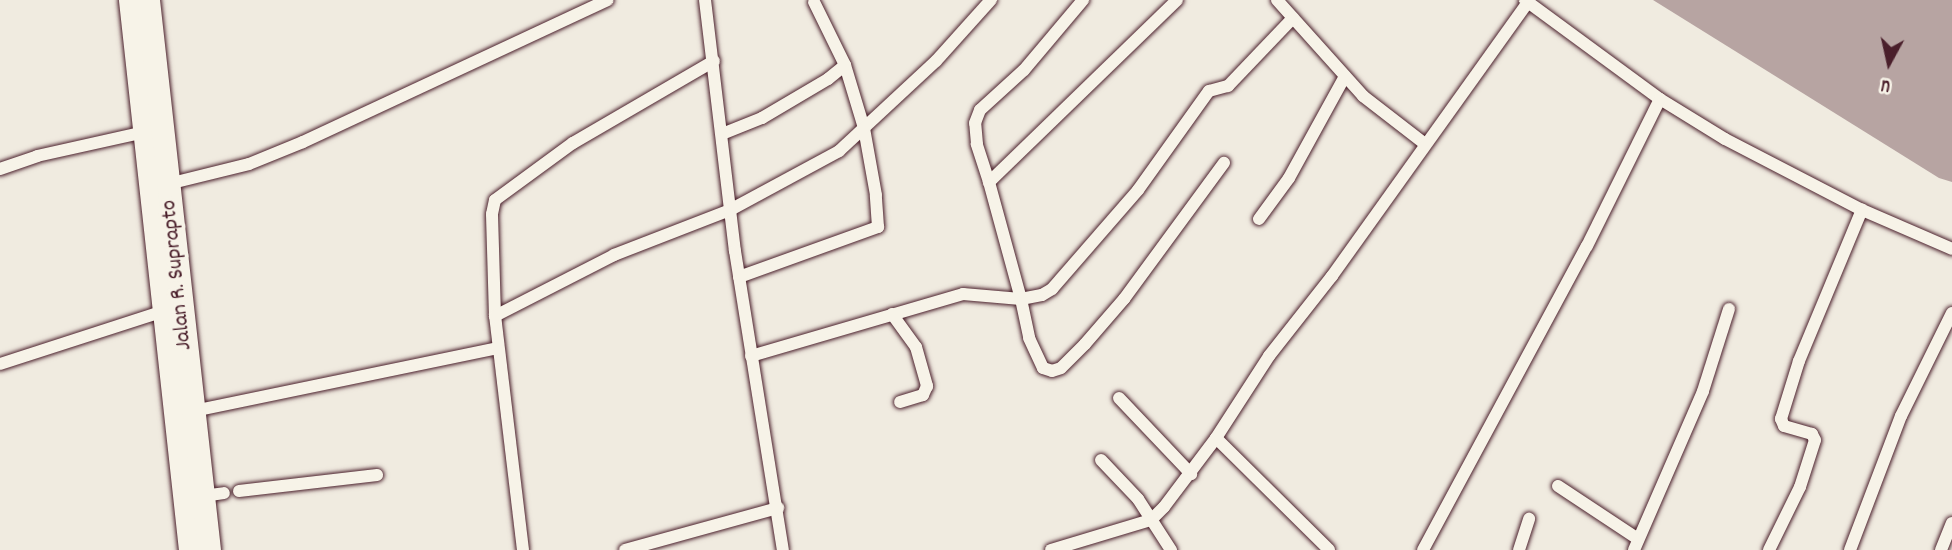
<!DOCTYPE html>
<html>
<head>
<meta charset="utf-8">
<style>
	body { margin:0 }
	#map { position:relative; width:1952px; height:550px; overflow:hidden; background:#f0ebe0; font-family:Dekko,sans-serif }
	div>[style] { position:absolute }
	.water>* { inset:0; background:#b7a4a2 }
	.roads { filter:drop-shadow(0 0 2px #4a1f2b) drop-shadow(0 0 2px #4a1f2b) }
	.street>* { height:12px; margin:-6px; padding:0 6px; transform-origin:6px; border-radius:6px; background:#f7f3e8 }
	.highway>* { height:23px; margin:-11.5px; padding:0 11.5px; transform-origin:11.5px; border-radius:11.5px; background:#f7f3e8 }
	span { translate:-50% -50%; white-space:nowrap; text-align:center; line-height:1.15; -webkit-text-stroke:7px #f7f3e8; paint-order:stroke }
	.street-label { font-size:23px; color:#4a1f2b }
	.north { position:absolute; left:1854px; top:28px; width:70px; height:70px; -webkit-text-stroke:5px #f7f3e8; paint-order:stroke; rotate:188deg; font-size:19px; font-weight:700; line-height:28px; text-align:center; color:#4a1f2b }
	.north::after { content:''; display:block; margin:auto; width:24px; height:32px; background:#4a1f2b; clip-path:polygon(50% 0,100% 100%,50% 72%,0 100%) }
</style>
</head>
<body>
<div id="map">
	<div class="water">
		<i style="clip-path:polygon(1653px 0,1952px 0,1952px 182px,1939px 178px)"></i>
	</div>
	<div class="roads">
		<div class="street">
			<i style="left:705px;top:0;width:253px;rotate:83.2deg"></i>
			<i style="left:735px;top:251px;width:303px;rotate:80.9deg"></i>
			<i style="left:1177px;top:0;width:262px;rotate:135.9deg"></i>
			<i style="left:989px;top:182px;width:121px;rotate:74.7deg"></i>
			<i style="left:1021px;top:299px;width:40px;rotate:78deg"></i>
			<i style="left:1029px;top:338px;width:33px;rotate:65deg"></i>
			<i style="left:1043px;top:368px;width:9px;rotate:18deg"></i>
			<i style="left:1052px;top:371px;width:9px;rotate:-18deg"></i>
			<i style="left:1061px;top:368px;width:34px;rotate:-45deg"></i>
			<i style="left:1085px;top:344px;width:60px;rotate:-49.1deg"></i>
			<i style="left:1124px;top:299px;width:169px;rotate:-53.7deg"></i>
			<i style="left:1277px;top:0;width:129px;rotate:48.1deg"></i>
			<i style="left:1363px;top:96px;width:78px;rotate:37.7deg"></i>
			<i style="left:1525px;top:0;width:167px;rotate:36.3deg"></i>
			<i style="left:1660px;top:99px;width:76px;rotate:31.6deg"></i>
			<i style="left:1725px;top:139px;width:154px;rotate:27.4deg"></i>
			<i style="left:1862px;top:210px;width:98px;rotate:23.4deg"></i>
			<i style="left:722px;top:134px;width:43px;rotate:-21.8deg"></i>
			<i style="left:762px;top:118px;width:77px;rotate:-30.6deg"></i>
			<i style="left:828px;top:79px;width:22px;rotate:-39deg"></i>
			<i style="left:0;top:169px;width:39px;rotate:-19deg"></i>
			<i style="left:37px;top:156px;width:111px;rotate:-12.5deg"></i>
			<i style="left:989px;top:182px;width:40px;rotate:-108deg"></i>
			<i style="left:977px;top:144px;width:21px;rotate:-95deg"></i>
			<i style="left:975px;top:123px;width:14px;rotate:-69deg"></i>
			<i style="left:980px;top:110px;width:59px;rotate:-42.3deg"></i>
			<i style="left:1024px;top:70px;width:92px;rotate:-49.9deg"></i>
			<i style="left:168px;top:184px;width:83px;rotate:-13.9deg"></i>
			<i style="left:249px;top:164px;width:58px;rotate:-22.2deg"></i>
			<i style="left:303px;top:142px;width:336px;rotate:-25deg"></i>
			<i style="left:1259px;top:219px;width:51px;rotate:-53.8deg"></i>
			<i style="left:1289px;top:178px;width:116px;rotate:-61.2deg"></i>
			<i style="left:739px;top:277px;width:148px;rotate:-19.8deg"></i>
			<i style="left:878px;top:227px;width:32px;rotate:-94deg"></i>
			<i style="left:876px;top:195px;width:68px;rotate:-100.2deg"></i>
			<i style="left:864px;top:128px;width:66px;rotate:-106.8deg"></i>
			<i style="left:845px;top:65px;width:70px;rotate:-116.2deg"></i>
			<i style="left:892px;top:314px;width:41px;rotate:54deg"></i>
			<i style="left:916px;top:347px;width:41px;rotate:74.2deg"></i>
			<i style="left:927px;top:386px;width:10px;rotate:114deg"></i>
			<i style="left:923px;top:395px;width:24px;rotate:163deg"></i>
			<i style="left:495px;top:316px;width:102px;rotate:-91.7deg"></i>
			<i style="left:492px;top:214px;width:14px;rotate:-78deg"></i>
			<i style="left:495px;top:200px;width:97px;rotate:-36.2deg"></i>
			<i style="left:573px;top:143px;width:163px;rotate:-30.2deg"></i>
			<i style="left:751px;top:356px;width:221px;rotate:-16.3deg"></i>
			<i style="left:963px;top:294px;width:58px;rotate:4.9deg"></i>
			<i style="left:1021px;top:299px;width:21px;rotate:-11deg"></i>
			<i style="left:1042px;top:295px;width:12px;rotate:-31deg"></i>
			<i style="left:1052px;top:289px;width:131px;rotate:-49deg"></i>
			<i style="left:1138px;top:190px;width:122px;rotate:-54.4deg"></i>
			<i style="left:1209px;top:91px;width:20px;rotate:-15deg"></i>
			<i style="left:1228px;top:86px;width:94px;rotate:-46.3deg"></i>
			<i style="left:0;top:364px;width:172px;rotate:-17.9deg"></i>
			<i style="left:1119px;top:398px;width:105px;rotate:46.5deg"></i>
			<i style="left:194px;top:411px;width:310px;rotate:-11.7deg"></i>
			<i style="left:1216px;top:438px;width:159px;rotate:44.7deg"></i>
			<i style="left:1101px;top:460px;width:54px;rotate:46.5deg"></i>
			<i style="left:1138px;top:499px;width:61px;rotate:57.1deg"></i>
			<i style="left:1558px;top:486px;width:96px;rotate:33.5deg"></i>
			<i style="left:239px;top:491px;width:139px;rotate:-6.6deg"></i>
			<i style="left:203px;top:496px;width:21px;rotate:-8deg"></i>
			<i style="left:523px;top:550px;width:236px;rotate:-96.8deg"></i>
			<i style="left:495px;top:316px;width:134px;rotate:-27.1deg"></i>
			<i style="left:614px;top:255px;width:124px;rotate:-21.2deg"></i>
			<i style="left:730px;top:210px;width:124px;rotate:-28.4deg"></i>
			<i style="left:839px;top:151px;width:132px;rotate:-42.9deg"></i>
			<i style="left:936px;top:61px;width:82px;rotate:-48deg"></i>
			<i style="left:625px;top:550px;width:159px;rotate:-15.4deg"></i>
			<i style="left:1051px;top:550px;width:104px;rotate:-16.7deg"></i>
			<i style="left:1151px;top:520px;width:18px;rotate:-45deg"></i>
			<i style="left:1164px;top:507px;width:86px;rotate:-53deg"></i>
			<i style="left:1216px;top:438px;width:98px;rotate:-57.1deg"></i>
			<i style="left:1269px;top:356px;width:102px;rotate:-51.8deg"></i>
			<i style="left:1332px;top:276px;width:337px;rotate:-54.4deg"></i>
			<i style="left:1423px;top:550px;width:345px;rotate:-61.7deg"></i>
			<i style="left:1587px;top:246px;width:164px;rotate:-63.6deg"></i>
			<i style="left:1519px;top:550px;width:33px;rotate:-72deg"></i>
			<i style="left:1634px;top:550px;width:173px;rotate:-66.5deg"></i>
			<i style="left:1703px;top:391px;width:86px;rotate:-72.4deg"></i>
			<i style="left:1769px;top:550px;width:70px;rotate:-63.8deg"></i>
			<i style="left:1800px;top:487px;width:49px;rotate:-72.3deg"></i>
			<i style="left:1815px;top:440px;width:7px;rotate:-117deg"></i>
			<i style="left:1812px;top:434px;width:29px;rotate:-164deg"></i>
			<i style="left:1784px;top:426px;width:8px;rotate:-113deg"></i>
			<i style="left:1781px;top:419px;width:61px;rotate:-72.8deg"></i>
			<i style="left:1799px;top:361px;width:164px;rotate:-67.4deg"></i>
			<i style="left:1850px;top:550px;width:143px;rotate:-69.2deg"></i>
			<i style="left:1901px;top:416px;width:115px;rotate:-63.7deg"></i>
			<i style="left:1941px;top:550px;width:29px;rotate:-68deg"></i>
		</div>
		<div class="highway">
			<i style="left:130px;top:0;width:553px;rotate:83.77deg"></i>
			<i style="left:148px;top:0;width:553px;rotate:83.67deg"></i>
		</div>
	</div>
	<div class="street-label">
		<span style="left:178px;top:275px;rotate:-96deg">Jalan R. Suprapto</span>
	</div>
	<div class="north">U</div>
</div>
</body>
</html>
